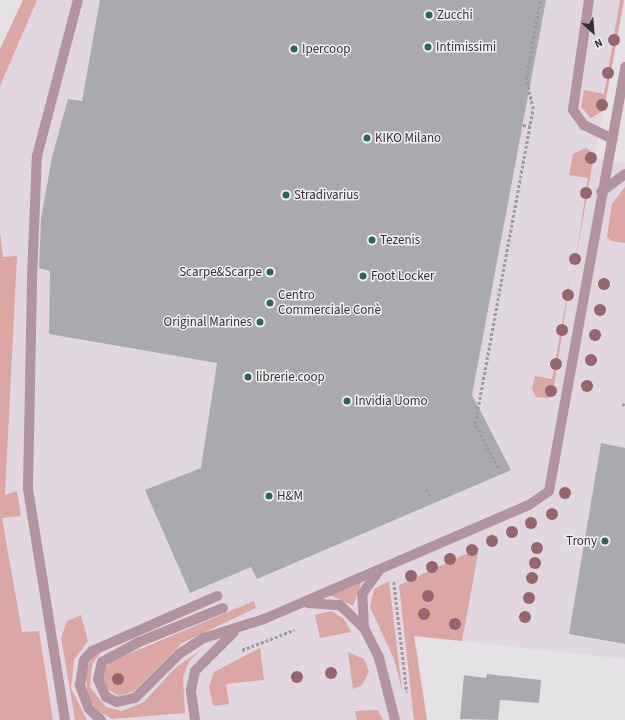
<!DOCTYPE html>
<html>
<head>
<meta charset="utf-8">
<style>
	body { margin:0 }
	#map { position:relative; width:625px; height:720px; overflow:hidden; background:#e5e2e6; font-family:"Source Sans 3",sans-serif }
	div>[style] { position:absolute }
	.built>* { inset:0; background:#e0d7e1 }
	.green>* { inset:0; background:#dca6a2 }
	.building>* { inset:0; background:#aaaaae }
	.path>* { height:2.5px; margin-top:-1.25px; transform-origin:0; background:repeating-linear-gradient(90deg,#9e9b9e 0 3px,transparent 0 5px) }
	.service>* { height:10px; margin:-5px; padding:0 5px; transform-origin:5px; border-radius:5px; background:#b1949f }
	.trees>* { width:12px; height:12px; margin:-6px; border-radius:50%; background:#96666e }
	.dots>* { width:11px; height:11px; translate:-50% -50%; box-sizing:border-box; border:2px solid #f2eff3; border-radius:50% }
	span { translate:-50% -50%; white-space:nowrap; text-align:center; line-height:1.15; -webkit-text-stroke:3px #f2eff3; paint-order:stroke }
	.poi-label { font-size:13px; color:#343234 }
	.left { translate:0 -50%; text-align:left }
	.right { translate:-100% -50%; text-align:right }
	.north { position:absolute; left:573px; top:12px; width:40px; height:40px; -webkit-text-stroke:3px #f2eff3; paint-order:stroke; rotate:154deg; font-size:11px; font-weight:700; line-height:16px; text-align:center; color:#343234 }
	.north::after { content:''; display:block; margin:auto; width:14px; height:18px; background:#343234; clip-path:polygon(50% 0,100% 100%,50% 72%,0 100%) }
</style>
</head>
<body>
<div id="map">
	<div class="built">
		<i style="clip-path:polygon(23px 0,624px 0,594px 158px,625px 163px,625px 659px,415px 636px,427px 720px,0 720px,0 49px)"></i>
	</div>
	<div class="green">
		<i style="clip-path:polygon(23px 0,37px 0,0 86px,0 49px)"></i>
		<i style="clip-path:polygon(620px 0,624px 0,604px 110px,591px 118px,581px 107px,584px 90px,604px 94px)"></i>
		<i style="clip-path:polygon(586px 148px,591px 151px,593px 161px,575px 264px,588px 178px,569px 175px,573px 154px)"></i>
		<i style="clip-path:polygon(625px 187px,625px 243px,611px 241px,607px 237px,612px 204px)"></i>
		<i style="clip-path:polygon(0 232px,3px 257px,17px 256px,5px 495px,17px 491px,21px 516px,2px 518px,22px 632px,39px 631px,53px 720px,0 720px)"></i>
		<i style="clip-path:polygon(571px 274px,553px 394px,548px 398px,536px 397px,532px 389px,535px 376px,552px 379px)"></i>
		<i style="clip-path:polygon(479px 548px,462px 641px,414px 636px,427px 720px,414px 720px,399px 585px)"></i>
		<i style="clip-path:polygon(363px 578px,353px 606px,328px 594px)"></i>
		<i style="clip-path:polygon(389px 581px,402px 689px,394px 659px,370px 607px,374px 589px)"></i>
		<i style="clip-path:polygon(254px 601px,256px 608px,182px 643px,133px 692px,119px 696px,106px 688px,102px 682px,104px 669px,112px 661px)"></i>
		<i style="clip-path:polygon(331px 611px,344px 619px,351px 632px,320px 638px,315px 615px)"></i>
		<i style="clip-path:polygon(81px 615px,88px 641px,74px 660px,71px 688px,87px 720px,75px 720px,61px 638px,67px 621px)"></i>
		<i style="clip-path:polygon(260px 648px,264px 680px,226px 684px,229px 704px,213px 706px,209px 687px,214px 672px)"></i>
		<i style="clip-path:polygon(202px 649px,189px 661px,183px 678px,185px 713px,112px 719px,97px 710px,88px 697px,85px 671px,94px 655px,102px 651px,92px 664px,90px 687px,106px 707px,122px 711px,144px 702px,174px 669px)"></i>
		<i style="clip-path:polygon(348px 652px,364px 659px,369px 672px,362px 685px,353px 689px)"></i>
		<i style="clip-path:polygon(378px 710px,383px 720px,357px 720px,355px 711px)"></i>
	</div>
	<div class="building">
		<i style="clip-path:polygon(100px 0,546px 0,472px 395px,511px 470px,257px 579px,251px 567px,190px 593px,145px 490px,201px 468px,217px 363px,49px 334px,50px 271px,39px 268px,41px 219px,52px 157px,68px 99px,82px 101px)"></i>
		<i style="clip-path:polygon(601px 443px,625px 448px,625px 644px,569px 634px)"></i>
		<i style="clip-path:polygon(487px 674px,541px 680px,539px 703px,500px 700px,498px 720px,460px 719px,464px 675px,486px 678px)"></i>
	</div>
	<div class="path">
		<i style="left:523px;top:125px;width:7px;rotate:8deg"></i>
		<i style="left:622px;top:404px;width:3px;rotate:18deg"></i>
		<i style="left:498px;top:468px;width:50px;rotate:-117.6deg"></i>
		<i style="left:475px;top:424px;width:320px;rotate:-79.6deg"></i>
		<i style="left:533px;top:109px;width:32px;rotate:-103deg"></i>
		<i style="left:526px;top:78px;width:79px;rotate:-79.8deg"></i>
		<i style="left:426px;top:489px;width:9px;rotate:63deg"></i>
		<i style="left:394px;top:582px;width:111px;rotate:83.3deg"></i>
		<i style="left:242px;top:650px;width:56px;rotate:-21deg"></i>
	</div>
	<div class="service">
		<i style="left:589px;top:0;width:111px;rotate:98.3deg"></i>
		<i style="left:573px;top:110px;width:19px;rotate:54deg"></i>
		<i style="left:584px;top:125px;width:32px;rotate:26deg"></i>
		<i style="left:601px;top:192px;width:30px;rotate:-37deg"></i>
		<i style="left:308px;top:603px;width:32px;rotate:4deg"></i>
		<i style="left:340px;top:605px;width:33px;rotate:44deg"></i>
		<i style="left:364px;top:628px;width:34px;rotate:63deg"></i>
		<i style="left:379px;top:658px;width:64px;rotate:75.5deg"></i>
		<i style="left:223px;top:608px;width:91px;rotate:158deg"></i>
		<i style="left:139px;top:642px;width:42px;rotate:151.6deg"></i>
		<i style="left:102px;top:662px;width:17px;rotate:103deg"></i>
		<i style="left:98px;top:679px;width:20px;rotate:66deg"></i>
		<i style="left:106px;top:697px;width:12px;rotate:24deg"></i>
		<i style="left:117px;top:702px;width:18px;rotate:-13deg"></i>
		<i style="left:135px;top:698px;width:62px;rotate:-45deg"></i>
		<i style="left:179px;top:654px;width:30px;rotate:-33deg"></i>
		<i style="left:204px;top:638px;width:63px;rotate:-17.6deg"></i>
		<i style="left:264px;top:619px;width:288px;rotate:-23.3deg"></i>
		<i style="left:529px;top:505px;width:24px;rotate:-35deg"></i>
		<i style="left:549px;top:491px;width:431px;rotate:-79.8deg"></i>
		<i style="left:364px;top:627px;width:33px;rotate:-93deg"></i>
		<i style="left:362px;top:594px;width:29px;rotate:-54deg"></i>
		<i style="left:65px;top:720px;width:234px;rotate:-99.1deg"></i>
		<i style="left:28px;top:489px;width:211px;rotate:-88.9deg"></i>
		<i style="left:32px;top:278px;width:122px;rotate:-87.7deg"></i>
		<i style="left:37px;top:156px;width:161px;rotate:-75.3deg"></i>
		<i style="left:101px;top:720px;width:16px;rotate:-137deg"></i>
		<i style="left:89px;top:709px;width:26px;rotate:-111deg"></i>
		<i style="left:80px;top:685px;width:25px;rotate:-81deg"></i>
		<i style="left:84px;top:660px;width:12px;rotate:-48deg"></i>
		<i style="left:92px;top:651px;width:137px;rotate:-23.7deg"></i>
		<i style="left:195px;top:720px;width:30px;rotate:-98deg"></i>
		<i style="left:191px;top:690px;width:19px;rotate:-78deg"></i>
		<i style="left:195px;top:671px;width:55px;rotate:-45deg"></i>
	</div>
	<div class="trees">
		<i style="left:614px;top:40px"></i>
		<i style="left:608px;top:73px"></i>
		<i style="left:602px;top:105px"></i>
		<i style="left:591px;top:158px"></i>
		<i style="left:586px;top:193px"></i>
		<i style="left:575px;top:259px"></i>
		<i style="left:604px;top:284px"></i>
		<i style="left:568px;top:295px"></i>
		<i style="left:600px;top:310px"></i>
		<i style="left:562px;top:330px"></i>
		<i style="left:595px;top:335px"></i>
		<i style="left:591px;top:360px"></i>
		<i style="left:556px;top:364px"></i>
		<i style="left:587px;top:386px"></i>
		<i style="left:551px;top:391px"></i>
		<i style="left:565px;top:493px"></i>
		<i style="left:552px;top:514px"></i>
		<i style="left:531px;top:523px"></i>
		<i style="left:512px;top:532px"></i>
		<i style="left:492px;top:541px"></i>
		<i style="left:537px;top:548px"></i>
		<i style="left:472px;top:550px"></i>
		<i style="left:450px;top:559px"></i>
		<i style="left:535px;top:563px"></i>
		<i style="left:432px;top:567px"></i>
		<i style="left:411px;top:576px"></i>
		<i style="left:532px;top:578px"></i>
		<i style="left:428px;top:596px"></i>
		<i style="left:529px;top:598px"></i>
		<i style="left:424px;top:614px"></i>
		<i style="left:525px;top:617px"></i>
		<i style="left:455px;top:624px"></i>
		<i style="left:331px;top:673px"></i>
		<i style="left:297px;top:677px"></i>
		<i style="left:118px;top:679px"></i>
	</div>
	<div class="dots">
		<i style="left:429px;top:15px;background:#2b6853"></i>
		<i style="left:428px;top:47px;background:#2b6853"></i>
		<i style="left:294px;top:49px;background:#2b6853"></i>
		<i style="left:367px;top:138px;background:#2b6853"></i>
		<i style="left:286px;top:195px;background:#2b6853"></i>
		<i style="left:372px;top:240px;background:#2b6853"></i>
		<i style="left:270px;top:272px;background:#2b6853"></i>
		<i style="left:363px;top:276px;background:#2b6853"></i>
		<i style="left:270px;top:303px;background:#2b6853"></i>
		<i style="left:260px;top:322px;background:#2b6853"></i>
		<i style="left:248px;top:377px;background:#2b6853"></i>
		<i style="left:347px;top:401px;background:#2b6853"></i>
		<i style="left:269px;top:496px;background:#2b6853"></i>
		<i style="left:605px;top:541px;background:#2b6853"></i>
	</div>
	<div class="poi-label">
		<span class="left" style="left:437px;top:15px">Zucchi</span>
		<span class="left" style="left:436px;top:47px">Intimissimi</span>
		<span class="left" style="left:302px;top:49px">Ipercoop</span>
		<span class="left" style="left:375px;top:138px">KIKO Milano</span>
		<span class="left" style="left:294px;top:195px">Stradivarius</span>
		<span class="left" style="left:380px;top:240px">Tezenis</span>
		<span class="right" style="left:262px;top:272px">Scarpe&amp;Scarpe</span>
		<span class="left" style="left:371px;top:276px">Foot Locker</span>
		<span class="left" style="left:278px;top:303px">Centro<br>Commerciale Conè</span>
		<span class="right" style="left:252px;top:322px">Original Marines</span>
		<span class="left" style="left:256px;top:377px">librerie.coop</span>
		<span class="left" style="left:355px;top:401px">Invidia Uomo</span>
		<span class="left" style="left:277px;top:496px">H&amp;M</span>
		<span class="right" style="left:597px;top:541px">Trony</span>
	</div>
	<div class="north">N</div>
</div>
</body>
</html>
